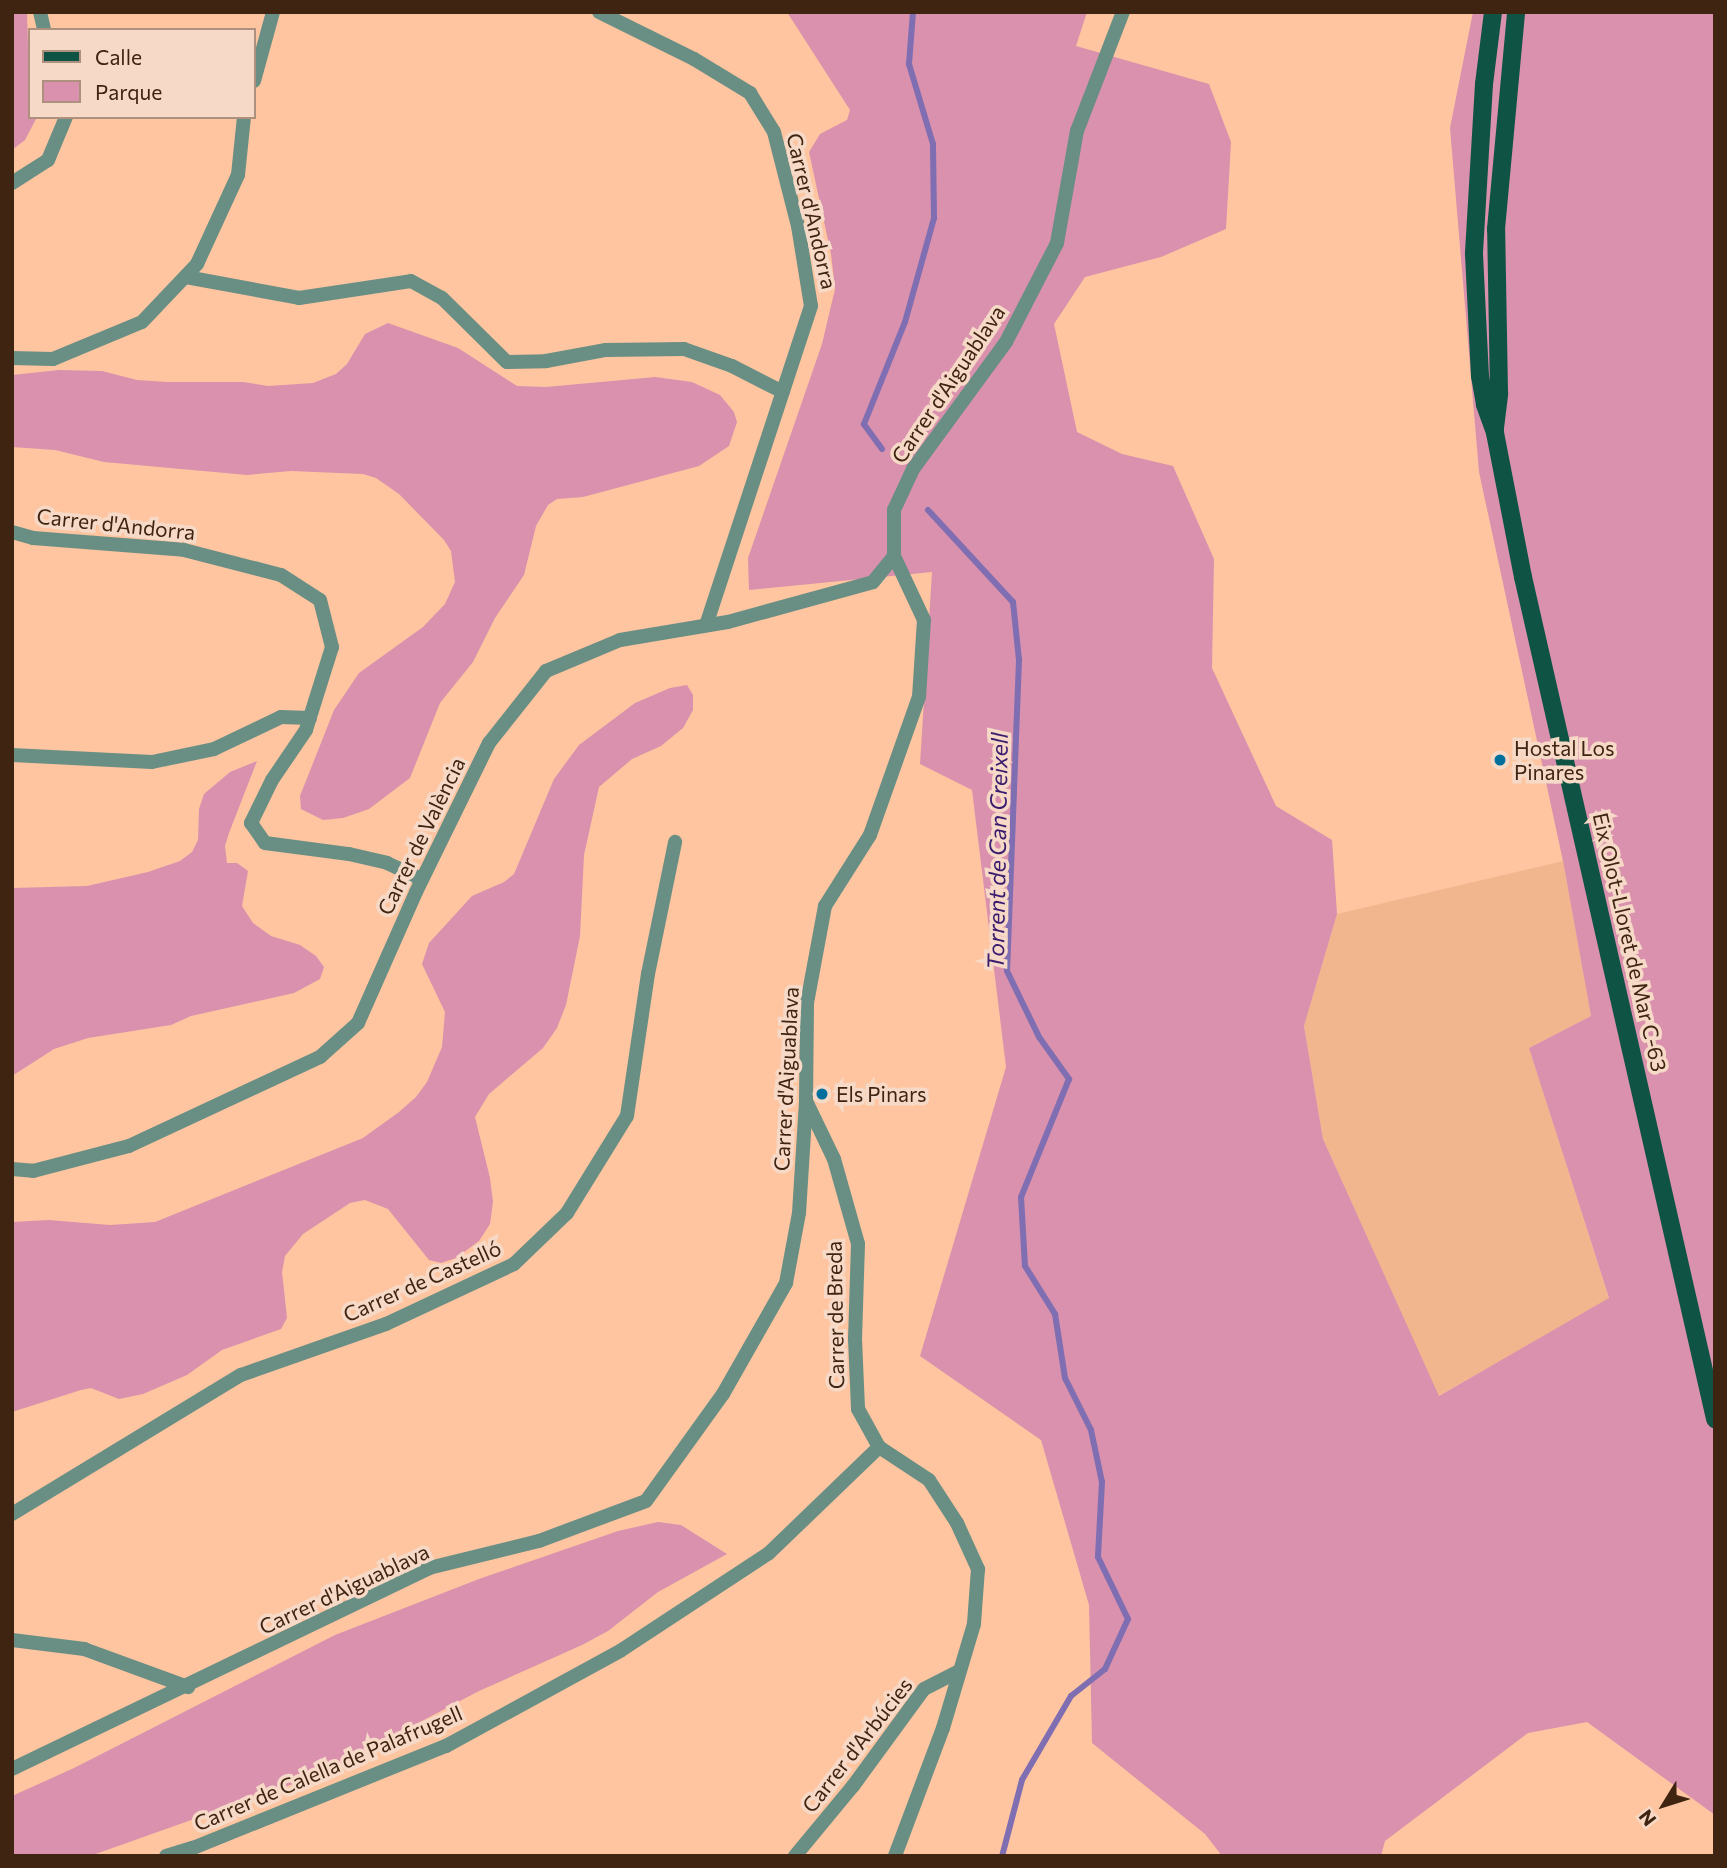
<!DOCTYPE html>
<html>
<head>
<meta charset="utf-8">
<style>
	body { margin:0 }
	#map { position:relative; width:1727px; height:1868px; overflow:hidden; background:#fec5a0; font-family:Commissioner,sans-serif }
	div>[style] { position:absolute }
	.built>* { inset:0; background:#f2b68e }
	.green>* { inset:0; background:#d991ad }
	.stream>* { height:6px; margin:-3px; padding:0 3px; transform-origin:3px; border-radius:3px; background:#7f6eb1 }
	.street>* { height:14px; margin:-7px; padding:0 7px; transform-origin:7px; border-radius:7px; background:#698f84 }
	.primary>* { height:18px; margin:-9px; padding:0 9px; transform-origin:9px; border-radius:9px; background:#0f5344 }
	.dots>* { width:19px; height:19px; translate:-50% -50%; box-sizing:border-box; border:4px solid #f6d9c7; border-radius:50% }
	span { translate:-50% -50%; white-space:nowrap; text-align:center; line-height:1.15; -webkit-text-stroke:7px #f6d9c7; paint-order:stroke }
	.street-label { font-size:21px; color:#3f2411 }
	.poi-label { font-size:21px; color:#3f2411 }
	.left { translate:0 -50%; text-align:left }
	.water-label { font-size:23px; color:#3a1c6e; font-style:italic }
	.frame { position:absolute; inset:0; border:14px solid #3f2411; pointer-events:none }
	.legend { position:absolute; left:28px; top:28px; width:228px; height:91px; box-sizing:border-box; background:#f6d9c7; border:2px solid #ad917e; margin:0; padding:9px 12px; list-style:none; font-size:21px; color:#3f2411 }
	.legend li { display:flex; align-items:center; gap:14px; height:35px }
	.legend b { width:35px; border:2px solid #ad917e }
	.north { position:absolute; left:1629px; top:1770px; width:70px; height:70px; -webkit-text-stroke:5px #f6d9c7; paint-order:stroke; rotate:232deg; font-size:19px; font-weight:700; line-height:28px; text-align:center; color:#3f2411 }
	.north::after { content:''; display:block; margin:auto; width:24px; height:32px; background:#3f2411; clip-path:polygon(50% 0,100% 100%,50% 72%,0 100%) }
</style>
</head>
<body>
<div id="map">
	<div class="built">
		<i style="clip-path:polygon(1563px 861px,1591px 1016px,1529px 1048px,1609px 1299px,1438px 1396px,1323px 1139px,1304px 1026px,1337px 914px)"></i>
	</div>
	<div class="green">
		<i style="clip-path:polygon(12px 12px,27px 12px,30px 117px,37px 117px,25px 140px,12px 150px)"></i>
		<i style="clip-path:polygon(787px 12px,1087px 12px,1076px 46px,1209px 84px,1231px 142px,1226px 229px,1161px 257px,1085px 277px,1054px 324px,1077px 432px,1122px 454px,1173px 466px,1214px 559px,1212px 668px,1276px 806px,1332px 840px,1337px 914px,1304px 1026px,1323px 1139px,1439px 1396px,1609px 1298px,1529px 1048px,1591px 1016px,1563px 861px,1479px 472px,1450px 128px,1473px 12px,1715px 12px,1715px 1815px,1587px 1722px,1528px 1733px,1385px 1841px,1381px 1856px,1222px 1856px,1205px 1834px,1092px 1743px,1089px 1605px,1041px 1440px,920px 1356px,1006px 1067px,972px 790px,920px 764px,932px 572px,749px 590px,748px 558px,822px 344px,835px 289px,831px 254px,809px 152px,820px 134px,847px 120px,850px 110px)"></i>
		<i style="clip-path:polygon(388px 323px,458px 348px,517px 386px,546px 387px,655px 377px,692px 382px,720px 395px,734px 412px,737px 422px,729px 446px,699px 466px,583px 497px,557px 499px,548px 505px,536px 526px,524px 575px,495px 618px,473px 662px,440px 703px,410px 778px,369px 809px,343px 818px,323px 820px,301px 809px,300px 796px,334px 710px,359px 673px,423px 627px,445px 604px,455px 582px,451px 551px,444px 540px,399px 494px,376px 478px,363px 474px,291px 471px,247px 475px,104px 462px,55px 450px,12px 447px,12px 375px,59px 370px,102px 371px,137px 380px,167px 382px,243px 382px,268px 386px,313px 383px,336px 374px,347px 364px,365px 334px)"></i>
		<i style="clip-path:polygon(687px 685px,693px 695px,693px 710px,683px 728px,661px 746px,632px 759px,599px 787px,584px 855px,580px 936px,566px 1005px,557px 1028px,543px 1048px,489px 1094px,475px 1117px,490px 1178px,493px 1202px,490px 1224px,479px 1241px,456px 1258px,441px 1263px,429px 1260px,388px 1209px,365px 1200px,350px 1203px,303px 1234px,285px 1256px,282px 1272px,287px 1318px,281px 1329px,222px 1350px,187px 1375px,143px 1394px,119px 1399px,91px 1388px,81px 1390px,12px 1412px,12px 1222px,49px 1220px,110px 1225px,155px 1222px,363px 1138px,399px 1112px,416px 1097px,427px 1082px,442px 1047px,445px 1012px,422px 964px,429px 943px,472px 896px,504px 882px,514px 874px,554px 779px,579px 745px,635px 703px,670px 688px)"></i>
		<i style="clip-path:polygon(257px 761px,229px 833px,225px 846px,227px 863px,237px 863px,248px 871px,242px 906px,253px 923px,271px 936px,300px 945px,316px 956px,324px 967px,320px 979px,294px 993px,191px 1016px,171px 1025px,88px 1038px,54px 1049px,12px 1076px,12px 888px,87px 886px,148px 872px,180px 861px,192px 852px,198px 840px,199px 809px,204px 794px,230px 772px)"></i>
		<i style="clip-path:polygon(658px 1522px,681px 1525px,727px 1554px,658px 1592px,608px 1631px,582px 1645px,479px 1691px,321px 1774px,90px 1856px,12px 1856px,12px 1796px,74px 1768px,335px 1635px,479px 1579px,618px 1531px)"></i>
	</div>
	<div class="stream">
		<i style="left:882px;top:449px;width:31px;rotate:-126deg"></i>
		<i style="left:864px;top:424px;width:110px;rotate:-68.1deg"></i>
		<i style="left:905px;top:322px;width:108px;rotate:-74.4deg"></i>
		<i style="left:934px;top:218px;width:74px;rotate:-90.8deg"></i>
		<i style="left:933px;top:144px;width:84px;rotate:-106.7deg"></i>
		<i style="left:909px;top:64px;width:52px;rotate:-85.6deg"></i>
		<i style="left:928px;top:510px;width:125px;rotate:47.3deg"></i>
		<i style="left:1013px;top:602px;width:58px;rotate:84.1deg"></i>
		<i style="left:1019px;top:660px;width:311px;rotate:92.2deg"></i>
		<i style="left:1007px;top:971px;width:73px;rotate:64.1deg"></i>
		<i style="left:1039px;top:1037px;width:52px;rotate:54.5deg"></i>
		<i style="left:1069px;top:1079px;width:127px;rotate:112.1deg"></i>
		<i style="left:1021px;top:1197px;width:69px;rotate:86.7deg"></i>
		<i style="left:1025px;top:1266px;width:57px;rotate:58deg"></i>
		<i style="left:1055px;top:1314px;width:65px;rotate:81.1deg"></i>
		<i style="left:1065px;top:1378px;width:58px;rotate:63.4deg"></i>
		<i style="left:1091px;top:1430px;width:53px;rotate:78.1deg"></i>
		<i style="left:1102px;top:1482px;width:75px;rotate:93.1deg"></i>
		<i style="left:1098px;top:1557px;width:69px;rotate:64.2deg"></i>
		<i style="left:1128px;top:1619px;width:55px;rotate:114.7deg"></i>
		<i style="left:1105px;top:1669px;width:43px;rotate:141.5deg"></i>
		<i style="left:1071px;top:1696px;width:97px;rotate:120.3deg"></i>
		<i style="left:1022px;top:1780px;width:79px;rotate:104.7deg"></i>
	</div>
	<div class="street">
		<i style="left:40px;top:12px;width:18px;rotate:77deg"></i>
		<i style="left:599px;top:12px;width:106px;rotate:26.3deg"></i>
		<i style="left:694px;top:59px;width:66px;rotate:31.3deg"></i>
		<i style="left:750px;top:93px;width:46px;rotate:58.4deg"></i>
		<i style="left:774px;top:132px;width:97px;rotate:75.7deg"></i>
		<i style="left:798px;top:226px;width:81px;rotate:80.8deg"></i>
		<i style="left:811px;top:306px;width:336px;rotate:108.2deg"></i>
		<i style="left:254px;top:81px;width:72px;rotate:-74.6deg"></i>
		<i style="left:12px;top:183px;width:43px;rotate:-32.6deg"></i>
		<i style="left:48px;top:160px;width:47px;rotate:-67.3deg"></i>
		<i style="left:186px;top:277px;width:115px;rotate:10.5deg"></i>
		<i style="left:299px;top:298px;width:113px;rotate:-8.6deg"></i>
		<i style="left:411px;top:281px;width:35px;rotate:29deg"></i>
		<i style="left:442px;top:298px;width:91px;rotate:44.6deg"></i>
		<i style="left:507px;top:362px;width:39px;rotate:-1deg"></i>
		<i style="left:546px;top:361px;width:61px;rotate:-10.4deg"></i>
		<i style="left:606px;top:350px;width:78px;rotate:-0.7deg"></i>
		<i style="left:684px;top:349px;width:51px;rotate:19.5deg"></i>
		<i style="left:732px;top:366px;width:57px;rotate:27deg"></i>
		<i style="left:12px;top:358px;width:41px;rotate:1.4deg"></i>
		<i style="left:53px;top:359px;width:96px;rotate:-22.6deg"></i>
		<i style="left:142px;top:322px;width:80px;rotate:-46.5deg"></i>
		<i style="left:197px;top:264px;width:98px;rotate:-65.3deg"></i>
		<i style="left:238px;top:175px;width:58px;rotate:-84.1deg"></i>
		<i style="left:12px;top:532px;width:22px;rotate:16deg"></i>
		<i style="left:33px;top:538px;width:151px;rotate:4.5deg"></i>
		<i style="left:184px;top:550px;width:100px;rotate:14.5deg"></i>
		<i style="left:281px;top:575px;width:46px;rotate:32.7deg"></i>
		<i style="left:320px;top:600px;width:49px;rotate:75.7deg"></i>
		<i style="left:332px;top:647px;width:87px;rotate:107.4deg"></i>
		<i style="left:306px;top:730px;width:60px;rotate:124.2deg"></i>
		<i style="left:272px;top:780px;width:48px;rotate:116deg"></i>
		<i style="left:251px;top:823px;width:24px;rotate:55deg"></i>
		<i style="left:265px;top:843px;width:85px;rotate:7.5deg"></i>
		<i style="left:349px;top:854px;width:39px;rotate:13deg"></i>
		<i style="left:387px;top:863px;width:38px;rotate:25deg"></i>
		<i style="left:12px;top:755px;width:140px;rotate:2.9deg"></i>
		<i style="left:152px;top:762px;width:63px;rotate:-11.8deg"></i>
		<i style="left:214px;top:749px;width:74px;rotate:-25.5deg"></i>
		<i style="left:281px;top:717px;width:29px;rotate:2deg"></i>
		<i style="left:807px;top:1103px;width:62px;rotate:64.3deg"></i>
		<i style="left:834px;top:1159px;width:88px;rotate:74.2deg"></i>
		<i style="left:858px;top:1244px;width:95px;rotate:91.8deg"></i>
		<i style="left:855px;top:1339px;width:70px;rotate:87.5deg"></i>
		<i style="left:858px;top:1409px;width:43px;rotate:61.1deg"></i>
		<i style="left:879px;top:1447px;width:60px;rotate:33.4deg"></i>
		<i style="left:929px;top:1480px;width:51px;rotate:56.9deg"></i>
		<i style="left:957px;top:1523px;width:51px;rotate:65.5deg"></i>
		<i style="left:978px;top:1569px;width:55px;rotate:94.2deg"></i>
		<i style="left:974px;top:1624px;width:109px;rotate:106.6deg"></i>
		<i style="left:943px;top:1728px;width:137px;rotate:110.6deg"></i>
		<i style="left:12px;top:1169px;width:21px;rotate:5deg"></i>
		<i style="left:33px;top:1171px;width:99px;rotate:-14.6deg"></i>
		<i style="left:129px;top:1146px;width:211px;rotate:-25deg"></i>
		<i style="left:320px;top:1057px;width:51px;rotate:-41.8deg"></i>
		<i style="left:358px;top:1023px;width:143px;rotate:-66.1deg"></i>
		<i style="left:416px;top:892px;width:166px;rotate:-63.9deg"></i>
		<i style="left:489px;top:743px;width:92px;rotate:-51.6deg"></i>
		<i style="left:546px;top:671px;width:80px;rotate:-22.7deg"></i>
		<i style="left:620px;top:640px;width:109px;rotate:-9.5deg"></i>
		<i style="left:728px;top:622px;width:150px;rotate:-15.4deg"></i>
		<i style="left:873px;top:582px;width:33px;rotate:-51deg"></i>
		<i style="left:12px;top:1514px;width:268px;rotate:-31.3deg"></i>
		<i style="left:241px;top:1375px;width:154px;rotate:-19.4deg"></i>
		<i style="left:386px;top:1324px;width:141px;rotate:-25.1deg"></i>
		<i style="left:514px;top:1264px;width:74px;rotate:-43.9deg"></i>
		<i style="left:567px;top:1213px;width:114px;rotate:-58.3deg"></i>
		<i style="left:627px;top:1116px;width:144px;rotate:-81.6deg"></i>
		<i style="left:648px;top:974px;width:135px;rotate:-78.4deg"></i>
		<i style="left:12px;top:1640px;width:73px;rotate:7.1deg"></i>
		<i style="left:84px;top:1649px;width:111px;rotate:20.1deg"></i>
		<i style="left:12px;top:1769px;width:463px;rotate:-25.7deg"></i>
		<i style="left:429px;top:1568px;width:113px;rotate:-13.8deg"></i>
		<i style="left:539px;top:1541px;width:114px;rotate:-20.5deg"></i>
		<i style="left:646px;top:1501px;width:132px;rotate:-54.3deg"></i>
		<i style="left:723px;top:1394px;width:128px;rotate:-60.4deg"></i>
		<i style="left:786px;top:1283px;width:71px;rotate:-79.5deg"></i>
		<i style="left:799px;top:1213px;width:112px;rotate:-86.4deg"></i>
		<i style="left:806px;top:1101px;width:98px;rotate:-89.4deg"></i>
		<i style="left:807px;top:1003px;width:99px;rotate:-79.5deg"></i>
		<i style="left:825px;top:906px;width:84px;rotate:-57.6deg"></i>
		<i style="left:870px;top:835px;width:146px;rotate:-70.5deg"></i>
		<i style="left:919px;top:697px;width:77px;rotate:-86.3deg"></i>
		<i style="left:924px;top:620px;width:71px;rotate:-115.1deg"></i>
		<i style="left:894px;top:556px;width:46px;rotate:-90deg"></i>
		<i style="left:894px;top:510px;width:45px;rotate:-65.1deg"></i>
		<i style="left:913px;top:469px;width:157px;rotate:-53.8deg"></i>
		<i style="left:1006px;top:342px;width:111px;rotate:-62.7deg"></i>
		<i style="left:1057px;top:243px;width:114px;rotate:-79.9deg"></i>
		<i style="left:1077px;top:131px;width:128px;rotate:-68.9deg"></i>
		<i style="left:166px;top:1856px;width:28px;rotate:-17deg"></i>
		<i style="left:193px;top:1848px;width:273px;rotate:-22deg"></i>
		<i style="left:446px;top:1746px;width:198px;rotate:-28.6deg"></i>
		<i style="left:620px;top:1651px;width:178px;rotate:-33.3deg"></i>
		<i style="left:769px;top:1553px;width:153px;rotate:-43.9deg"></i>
		<i style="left:795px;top:1856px;width:91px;rotate:-50.4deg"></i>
		<i style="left:853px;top:1786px;width:120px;rotate:-53.8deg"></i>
		<i style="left:924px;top:1689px;width:39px;rotate:-27deg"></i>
	</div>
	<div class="primary">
		<i style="left:1493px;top:12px;width:73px;rotate:97.1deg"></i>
		<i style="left:1484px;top:84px;width:170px;rotate:93.4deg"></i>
		<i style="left:1474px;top:254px;width:122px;rotate:87.2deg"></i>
		<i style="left:1480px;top:376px;width:29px;rotate:80deg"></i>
		<i style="left:1485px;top:405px;width:30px;rotate:70deg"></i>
		<i style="left:1495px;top:433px;width:147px;rotate:79deg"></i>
		<i style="left:1523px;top:577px;width:864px;rotate:77.15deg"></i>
		<i style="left:1495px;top:428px;width:35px;rotate:-83deg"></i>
		<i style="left:1499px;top:393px;width:164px;rotate:-91deg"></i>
		<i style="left:1496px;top:229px;width:218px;rotate:-84.7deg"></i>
	</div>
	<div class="dots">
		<i style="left:1500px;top:760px;background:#006f9b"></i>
		<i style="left:822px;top:1094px;background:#006f9b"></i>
	</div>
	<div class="street-label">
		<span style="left:812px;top:211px;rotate:77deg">Carrer d'Andorra</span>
		<span style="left:948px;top:384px;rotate:-56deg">Carrer d'Aiguablava</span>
		<span style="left:116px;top:524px;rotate:6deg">Carrer d'Andorra</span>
		<span style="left:421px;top:836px;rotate:-64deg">Carrer de València</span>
		<span style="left:1630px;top:942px;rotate:77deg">Eix Olot-Lloret de Mar C-63</span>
		<span style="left:786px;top:1079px;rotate:-87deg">Carrer d'Aiguablava</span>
		<span style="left:422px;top:1281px;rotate:-24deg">Carrer de Castelló</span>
		<span style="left:835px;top:1315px;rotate:-91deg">Carrer de Breda</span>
		<span style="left:344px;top:1589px;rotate:-25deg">Carrer d'Aiguablava</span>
		<span style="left:857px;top:1745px;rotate:-52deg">Carrer d'Arbúcies</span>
		<span style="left:328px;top:1768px;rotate:-23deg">Carrer de Calella de Palafrugell</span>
	</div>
	<div class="poi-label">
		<span class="left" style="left:1514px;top:760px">Hostal Los<br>Pinares</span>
		<span class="left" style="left:836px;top:1094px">Els Pinars</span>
	</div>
	<div class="water-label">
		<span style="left:997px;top:851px;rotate:-89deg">Torrent de Can Creixell</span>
	</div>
	<div class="frame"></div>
	<ul class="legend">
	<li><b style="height:9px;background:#0f5344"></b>Calle</li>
	<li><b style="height:19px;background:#d991ad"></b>Parque</li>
	</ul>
	<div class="north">N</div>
</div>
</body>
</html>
